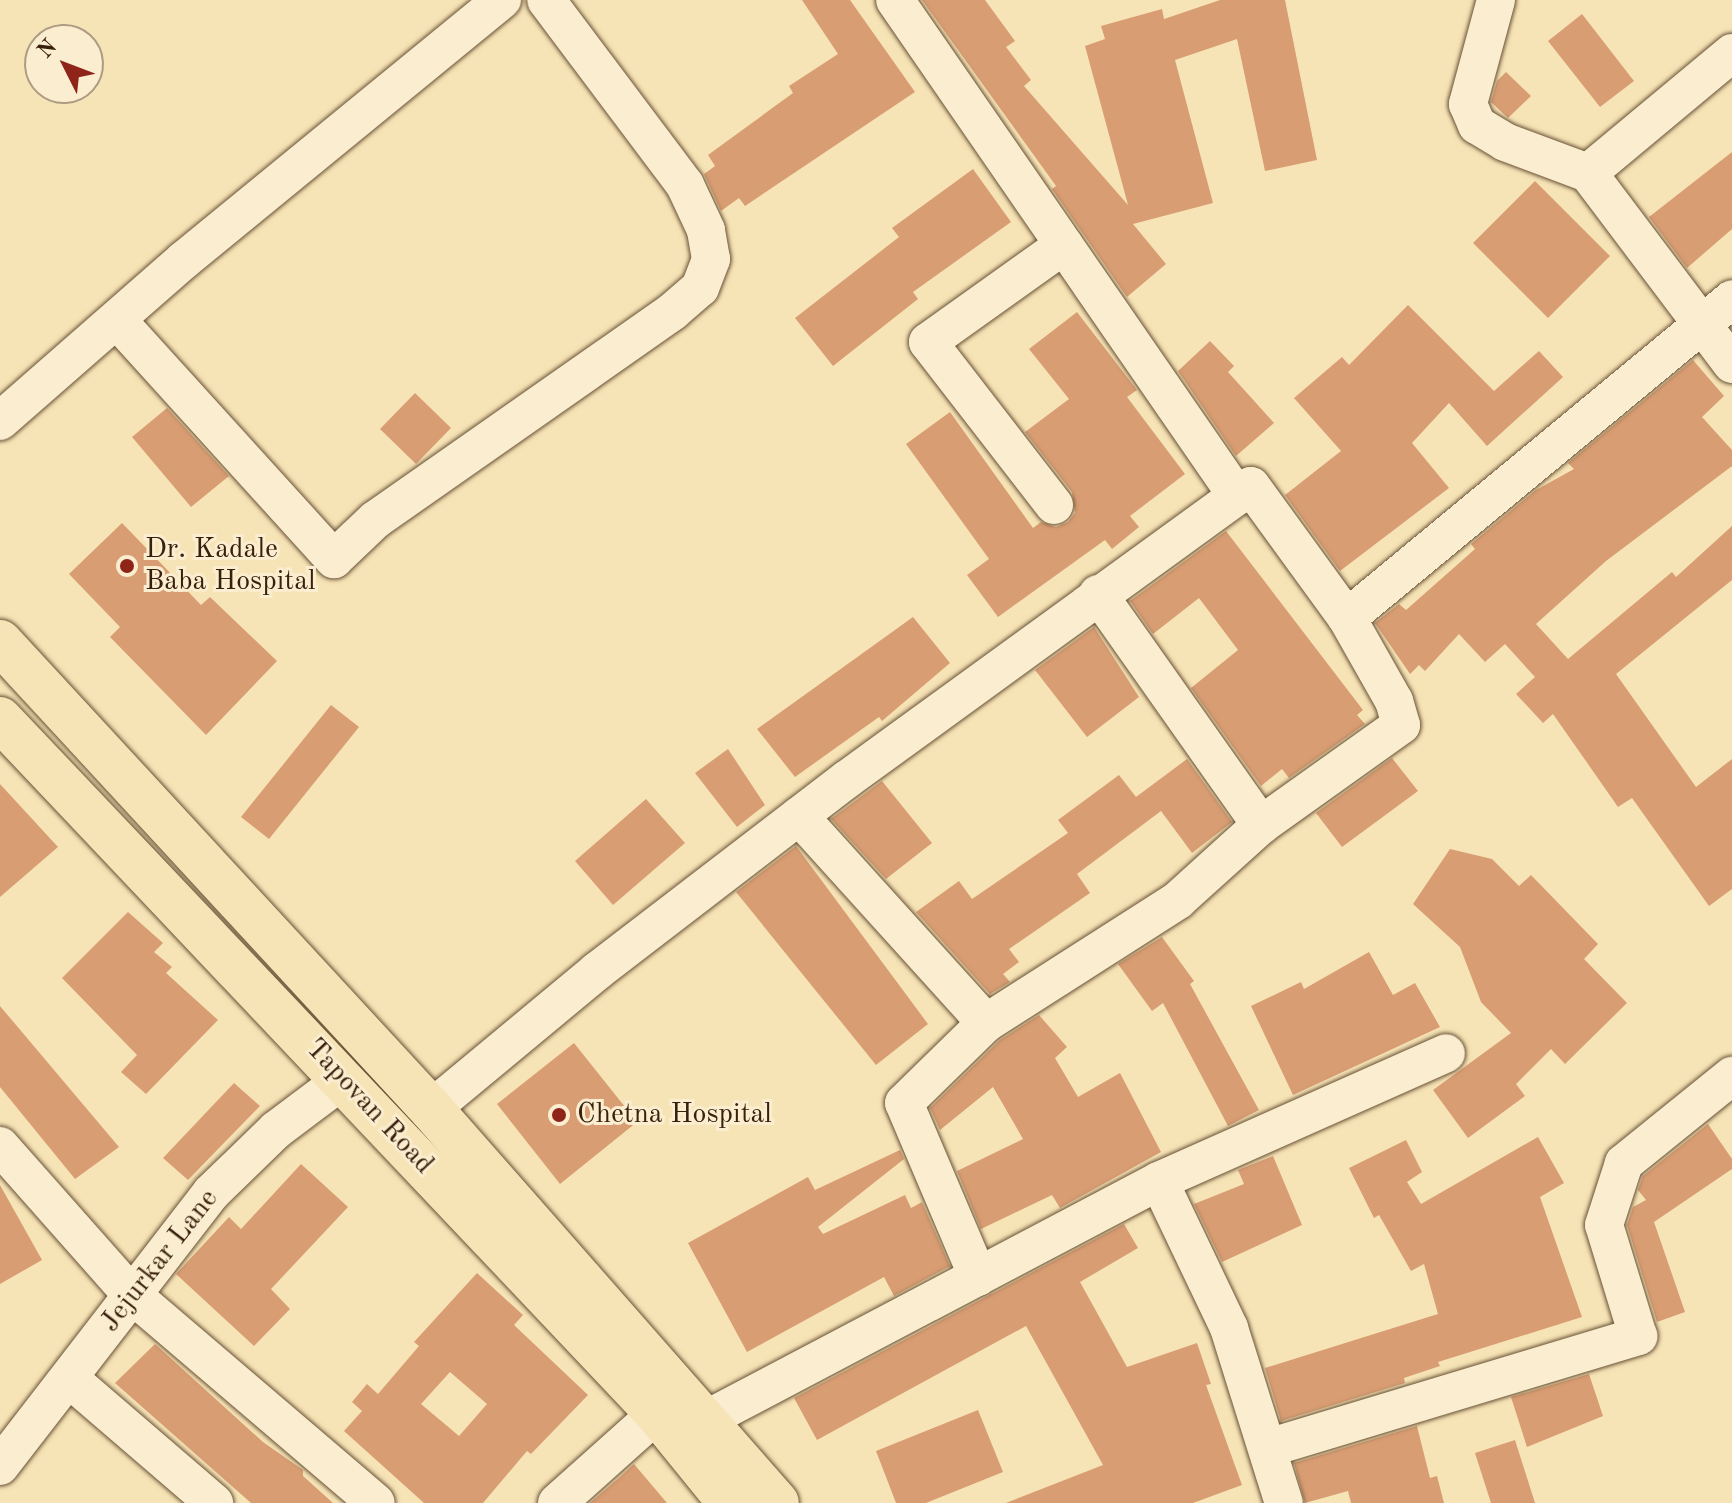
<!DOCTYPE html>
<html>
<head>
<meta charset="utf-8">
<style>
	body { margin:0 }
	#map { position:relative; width:1732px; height:1503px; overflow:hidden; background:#f7e4b6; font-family:"Old Standard TT",serif }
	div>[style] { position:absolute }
	.building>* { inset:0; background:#d99d73 }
	.roads { filter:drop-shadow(0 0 2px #685136) drop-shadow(0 0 2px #685136) }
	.minor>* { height:38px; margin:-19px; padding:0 19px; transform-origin:19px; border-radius:19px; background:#faedd0 }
	.major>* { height:44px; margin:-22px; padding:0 22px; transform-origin:22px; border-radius:22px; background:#f7e4b6 }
	.dots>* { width:22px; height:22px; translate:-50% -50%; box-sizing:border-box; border:4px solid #faedd0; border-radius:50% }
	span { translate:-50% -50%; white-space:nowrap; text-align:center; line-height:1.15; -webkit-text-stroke:6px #faedd0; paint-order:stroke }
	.poi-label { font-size:28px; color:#39200c }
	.left { translate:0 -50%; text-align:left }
	.street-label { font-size:28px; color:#39200c }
	.north { position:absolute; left:24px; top:24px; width:80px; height:80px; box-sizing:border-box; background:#faedd0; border:2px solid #ad9b82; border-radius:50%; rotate:312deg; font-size:22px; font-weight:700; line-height:32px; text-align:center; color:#39200c }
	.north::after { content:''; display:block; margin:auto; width:28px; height:36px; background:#8f2418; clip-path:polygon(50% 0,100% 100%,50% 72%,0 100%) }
</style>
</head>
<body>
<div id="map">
	<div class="building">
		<i style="clip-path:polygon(802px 0,850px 0,915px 92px,745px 206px,739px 198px,721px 211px,704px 174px,715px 166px,708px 155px,793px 93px,789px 86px,838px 54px)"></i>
		<i style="clip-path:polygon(922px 0,985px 0,1015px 41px,1006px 47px,1031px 80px,1024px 86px,1128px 205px,1085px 46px,1105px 39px,1101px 26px,1162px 9px,1164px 19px,1220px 0,1285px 0,1317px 160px,1265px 171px,1237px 39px,1175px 60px,1213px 203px,1133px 224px,1166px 264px,1127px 297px,1052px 189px,1056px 186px)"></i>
		<i style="clip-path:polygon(1582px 14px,1634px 81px,1600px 107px,1548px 41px)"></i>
		<i style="clip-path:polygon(1506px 72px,1531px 96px,1508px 118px,1491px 102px,1497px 81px)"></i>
		<i style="clip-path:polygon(1732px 152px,1732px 229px,1687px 268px,1649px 217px)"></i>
		<i style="clip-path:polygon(973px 169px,1011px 222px,913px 292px,918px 299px,833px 366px,795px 318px,899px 237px,892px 228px)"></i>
		<i style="clip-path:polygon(1535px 181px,1610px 256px,1548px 318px,1473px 243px)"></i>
		<i style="clip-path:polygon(1408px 305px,1494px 391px,1539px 351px,1563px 377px,1487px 446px,1449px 403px,1412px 443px,1449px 488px,1340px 571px,1285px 495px,1341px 451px,1294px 398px,1342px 357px,1349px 365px)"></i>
		<i style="clip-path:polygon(1077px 312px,1137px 390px,1127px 397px,1185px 474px,1130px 516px,1139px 527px,1112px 549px,1105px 540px,998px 617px,967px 575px,989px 559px,906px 444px,950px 412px,1033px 528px,1041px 522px,1056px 527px,1068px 522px,1075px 513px,1072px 492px,1025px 432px,1069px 399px,1029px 349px)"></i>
		<i style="clip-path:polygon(1210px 341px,1234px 366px,1228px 372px,1274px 423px,1236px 456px,1178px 371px)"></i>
		<i style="clip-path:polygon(1693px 360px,1724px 396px,1702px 417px,1732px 450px,1732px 466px,1606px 561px,1536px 624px,1568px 659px,1672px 572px,1676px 577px,1732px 526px,1732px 580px,1616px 674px,1696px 787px,1732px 759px,1732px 889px,1709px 906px,1632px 798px,1618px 807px,1553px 714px,1543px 723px,1516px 694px,1535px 677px,1505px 644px,1485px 662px,1459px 634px,1425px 671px,1419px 665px,1410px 674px,1375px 623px,1399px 604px,1406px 610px,1475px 549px,1471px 544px,1536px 490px,1574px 469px,1568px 463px)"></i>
		<i style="clip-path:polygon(415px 393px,451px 428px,416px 464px,380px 429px)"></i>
		<i style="clip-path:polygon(167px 408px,229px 476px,191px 507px,132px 437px)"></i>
		<i style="clip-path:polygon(122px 523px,201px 605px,210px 597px,277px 661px,206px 735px,110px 637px,120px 627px,69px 574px)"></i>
		<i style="clip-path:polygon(1226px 531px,1363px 710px,1357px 715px,1365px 724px,1289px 778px,1282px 769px,1261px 786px,1191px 688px,1238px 650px,1199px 598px,1153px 634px,1130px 601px)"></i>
		<i style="clip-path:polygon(913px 617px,950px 663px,882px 721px,879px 717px,795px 777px,757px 729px)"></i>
		<i style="clip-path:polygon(1094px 627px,1139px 697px,1087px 737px,1035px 670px)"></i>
		<i style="clip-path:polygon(331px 705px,359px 727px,269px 839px,241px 817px)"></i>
		<i style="clip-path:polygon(728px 749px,765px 805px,737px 827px,695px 773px)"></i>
		<i style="clip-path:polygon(1392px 758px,1418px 791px,1342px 847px,1316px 813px)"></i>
		<i style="clip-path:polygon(1187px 759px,1232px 822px,1192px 853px,1161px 811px,1077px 874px,1090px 893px,1009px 949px,1019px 962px,1003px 974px,1010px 982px,990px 994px,916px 912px,959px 881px,972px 899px,1068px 833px,1058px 820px,1119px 775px,1136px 797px)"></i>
		<i style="clip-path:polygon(882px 781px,932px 843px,886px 879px,831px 819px)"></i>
		<i style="clip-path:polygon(0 784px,58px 847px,0 897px)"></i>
		<i style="clip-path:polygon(646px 799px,685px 843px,613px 905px,575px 861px)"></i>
		<i style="clip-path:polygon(796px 846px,928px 1024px,876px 1065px,736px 892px)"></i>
		<i style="clip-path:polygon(1450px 849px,1492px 859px,1519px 886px,1531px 875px,1598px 944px,1584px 959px,1627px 1003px,1565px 1064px,1551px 1049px,1516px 1084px,1525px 1096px,1468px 1138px,1433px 1090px,1511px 1033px,1481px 1002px,1460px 947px,1413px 904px)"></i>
		<i style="clip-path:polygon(128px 912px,163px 943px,154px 952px,172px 967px,166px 973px,218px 1020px,146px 1094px,121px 1072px,137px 1055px,62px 978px)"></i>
		<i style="clip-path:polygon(1162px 937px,1194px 981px,1190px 984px,1259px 1110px,1228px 1126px,1163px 1003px,1152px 1011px,1118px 964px)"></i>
		<i style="clip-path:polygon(1369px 952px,1393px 995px,1415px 983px,1440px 1027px,1293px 1095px,1251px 1006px,1301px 982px,1304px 989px)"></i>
		<i style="clip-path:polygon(0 1006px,119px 1147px,75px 1179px,0 1087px)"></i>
		<i style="clip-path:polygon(1039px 1015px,1067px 1047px,1055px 1058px,1078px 1097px,1120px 1073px,1161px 1152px,1060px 1208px,1052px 1195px,981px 1229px,957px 1171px,1023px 1139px,993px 1087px,940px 1130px,930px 1108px,1000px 1040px)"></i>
		<i style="clip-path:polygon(574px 1043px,637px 1122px,560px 1184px,497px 1104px)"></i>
		<i style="clip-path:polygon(234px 1083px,260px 1106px,188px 1180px,163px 1158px)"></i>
		<i style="clip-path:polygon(1708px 1124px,1732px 1159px,1732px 1169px,1654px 1222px,1685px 1312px,1657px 1322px,1627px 1225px,1633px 1207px,1646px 1200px,1638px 1190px,1643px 1176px)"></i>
		<i style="clip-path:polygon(1538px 1137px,1564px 1183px,1540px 1197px,1582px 1317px,1438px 1362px,1440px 1366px,1404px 1378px,1405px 1383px,1281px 1421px,1265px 1368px,1438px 1314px,1424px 1264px,1411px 1271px,1379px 1215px,1374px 1218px,1349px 1168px,1406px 1140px,1422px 1172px,1407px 1182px,1421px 1204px)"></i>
		<i style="clip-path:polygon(900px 1150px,904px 1159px,818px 1227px,823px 1234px,905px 1195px,911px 1208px,922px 1202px,950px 1266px,894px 1296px,884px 1277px,747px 1352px,688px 1243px,808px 1177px,815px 1190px)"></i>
		<i style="clip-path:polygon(1273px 1156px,1302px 1225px,1222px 1262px,1194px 1204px,1244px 1184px,1238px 1170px)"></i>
		<i style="clip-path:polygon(301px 1164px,348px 1207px,271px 1289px,290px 1309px,254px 1346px,176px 1274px,229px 1217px,241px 1229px)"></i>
		<i style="clip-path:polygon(0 1185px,42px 1260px,0 1284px)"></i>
		<i style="clip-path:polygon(1124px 1224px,1138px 1248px,1080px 1282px,1127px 1367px,1197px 1343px,1211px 1384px,1206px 1385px,1242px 1485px,1193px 1503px,1006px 1503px,1103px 1465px,1026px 1326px,817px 1440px,794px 1398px)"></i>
		<i style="clip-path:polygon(evenodd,477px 1273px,523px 1315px,514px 1325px,588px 1395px,531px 1454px,527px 1451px,483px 1503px,424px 1503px,344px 1431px,362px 1411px,352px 1402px,367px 1384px,378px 1394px,419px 1346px,414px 1342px,477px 1273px,450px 1372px,487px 1404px,459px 1436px,421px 1404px,450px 1372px)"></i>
		<i style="clip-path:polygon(155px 1344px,263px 1442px,303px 1470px,303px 1476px,333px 1503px,251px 1503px,115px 1383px)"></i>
		<i style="clip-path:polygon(1589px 1374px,1603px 1416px,1527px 1447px,1511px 1397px)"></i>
		<i style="clip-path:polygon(978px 1410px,1003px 1472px,926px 1503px,896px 1503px,876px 1451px)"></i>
		<i style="clip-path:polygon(1417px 1426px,1430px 1478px,1437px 1476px,1444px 1503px,1351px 1503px,1348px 1491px,1305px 1503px,1294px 1463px)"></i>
		<i style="clip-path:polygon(1515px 1440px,1535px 1503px,1491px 1503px,1475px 1453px)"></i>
		<i style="clip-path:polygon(634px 1464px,667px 1503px,590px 1503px,620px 1477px)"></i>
	</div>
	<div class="roads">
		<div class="minor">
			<i style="left:1496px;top:0;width:108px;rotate:105.1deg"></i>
			<i style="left:1468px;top:104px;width:23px;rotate:67deg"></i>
			<i style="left:1477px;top:125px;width:33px;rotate:31deg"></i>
			<i style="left:1505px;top:142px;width:89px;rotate:20.5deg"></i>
			<i style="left:1732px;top:53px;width:187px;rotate:140.2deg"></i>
			<i style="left:1588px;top:173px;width:239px;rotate:53deg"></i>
			<i style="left:117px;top:320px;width:323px;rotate:47.8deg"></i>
			<i style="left:334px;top:559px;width:57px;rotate:-43.6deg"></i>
			<i style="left:375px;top:520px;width:363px;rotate:-35deg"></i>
			<i style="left:672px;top:312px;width:37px;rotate:-41deg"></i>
			<i style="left:700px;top:288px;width:31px;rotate:-69deg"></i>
			<i style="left:711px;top:259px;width:29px;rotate:-100deg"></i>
			<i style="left:706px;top:230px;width:50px;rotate:-115deg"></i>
			<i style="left:685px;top:185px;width:231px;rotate:-126.9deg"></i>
			<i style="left:0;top:421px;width:244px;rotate:-41.2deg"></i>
			<i style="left:184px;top:260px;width:411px;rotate:-39.3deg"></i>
			<i style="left:1237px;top:496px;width:17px;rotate:-36deg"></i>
			<i style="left:1251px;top:486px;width:163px;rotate:54deg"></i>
			<i style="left:1347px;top:618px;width:500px;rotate:-39.6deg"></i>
			<i style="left:1054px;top:505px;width:206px;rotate:-127.7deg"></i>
			<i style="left:928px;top:342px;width:167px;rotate:-35.5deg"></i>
			<i style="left:1098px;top:594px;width:283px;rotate:54.8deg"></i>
			<i style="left:799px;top:816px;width:279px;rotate:47.9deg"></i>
			<i style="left:431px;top:1109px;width:216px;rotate:-39.7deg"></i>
			<i style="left:597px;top:971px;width:314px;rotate:-37.5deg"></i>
			<i style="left:846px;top:780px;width:483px;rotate:-36deg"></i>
			<i style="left:1237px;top:496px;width:602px;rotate:-124.59deg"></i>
			<i style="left:0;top:1146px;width:196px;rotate:48.5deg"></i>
			<i style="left:130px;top:1293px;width:323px;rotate:40.5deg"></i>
			<i style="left:1159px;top:1181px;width:314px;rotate:-24deg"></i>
			<i style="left:978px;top:1277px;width:189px;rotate:-113deg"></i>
			<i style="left:904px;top:1103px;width:115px;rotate:-44.3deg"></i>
			<i style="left:986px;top:1023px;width:228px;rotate:-32.6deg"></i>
			<i style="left:1178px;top:900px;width:112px;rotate:-42.1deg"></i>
			<i style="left:1261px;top:825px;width:172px;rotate:-35.5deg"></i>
			<i style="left:1401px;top:725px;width:25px;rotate:-106deg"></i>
			<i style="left:1394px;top:701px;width:95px;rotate:-119.5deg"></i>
			<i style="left:71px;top:1380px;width:189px;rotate:40.7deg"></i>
			<i style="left:707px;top:1419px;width:511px;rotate:-27.77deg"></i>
			<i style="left:1159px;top:1181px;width:163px;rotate:64.5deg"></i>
			<i style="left:1229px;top:1328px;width:183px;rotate:72.6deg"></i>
			<i style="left:1268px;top:1448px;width:387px;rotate:-16.8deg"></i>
			<i style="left:1638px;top:1336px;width:116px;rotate:-107deg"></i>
			<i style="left:1604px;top:1225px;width:65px;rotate:-72.1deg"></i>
			<i style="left:1624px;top:1163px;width:139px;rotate:-38.9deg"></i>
			<i style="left:0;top:1466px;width:345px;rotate:-52.3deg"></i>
			<i style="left:211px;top:1193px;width:91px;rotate:-44.1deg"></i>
			<i style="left:276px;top:1130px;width:85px;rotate:-36.9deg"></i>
			<i style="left:557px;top:1503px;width:165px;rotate:-41.8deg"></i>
		</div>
		<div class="major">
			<i style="left:0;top:642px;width:635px;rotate:47.3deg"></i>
			<i style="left:431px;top:1109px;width:524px;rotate:48.71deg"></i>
			<i style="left:0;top:719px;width:954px;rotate:46.57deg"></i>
			<i style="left:656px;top:1412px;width:117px;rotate:50.9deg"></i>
		</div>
	</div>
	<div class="dots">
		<i style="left:127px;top:566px;background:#8f2418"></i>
		<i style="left:559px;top:1115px;background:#8f2418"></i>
	</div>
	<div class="poi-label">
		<span class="left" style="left:145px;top:566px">Dr. Kadale<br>Baba Hospital</span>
		<span class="left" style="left:577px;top:1115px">Chetna Hospital</span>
	</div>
	<div class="street-label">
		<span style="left:369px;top:1107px;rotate:47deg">Tapovan Road</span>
		<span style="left:160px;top:1261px;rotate:-52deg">Jejurkar Lane</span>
	</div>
	<div class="north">N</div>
</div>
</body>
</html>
